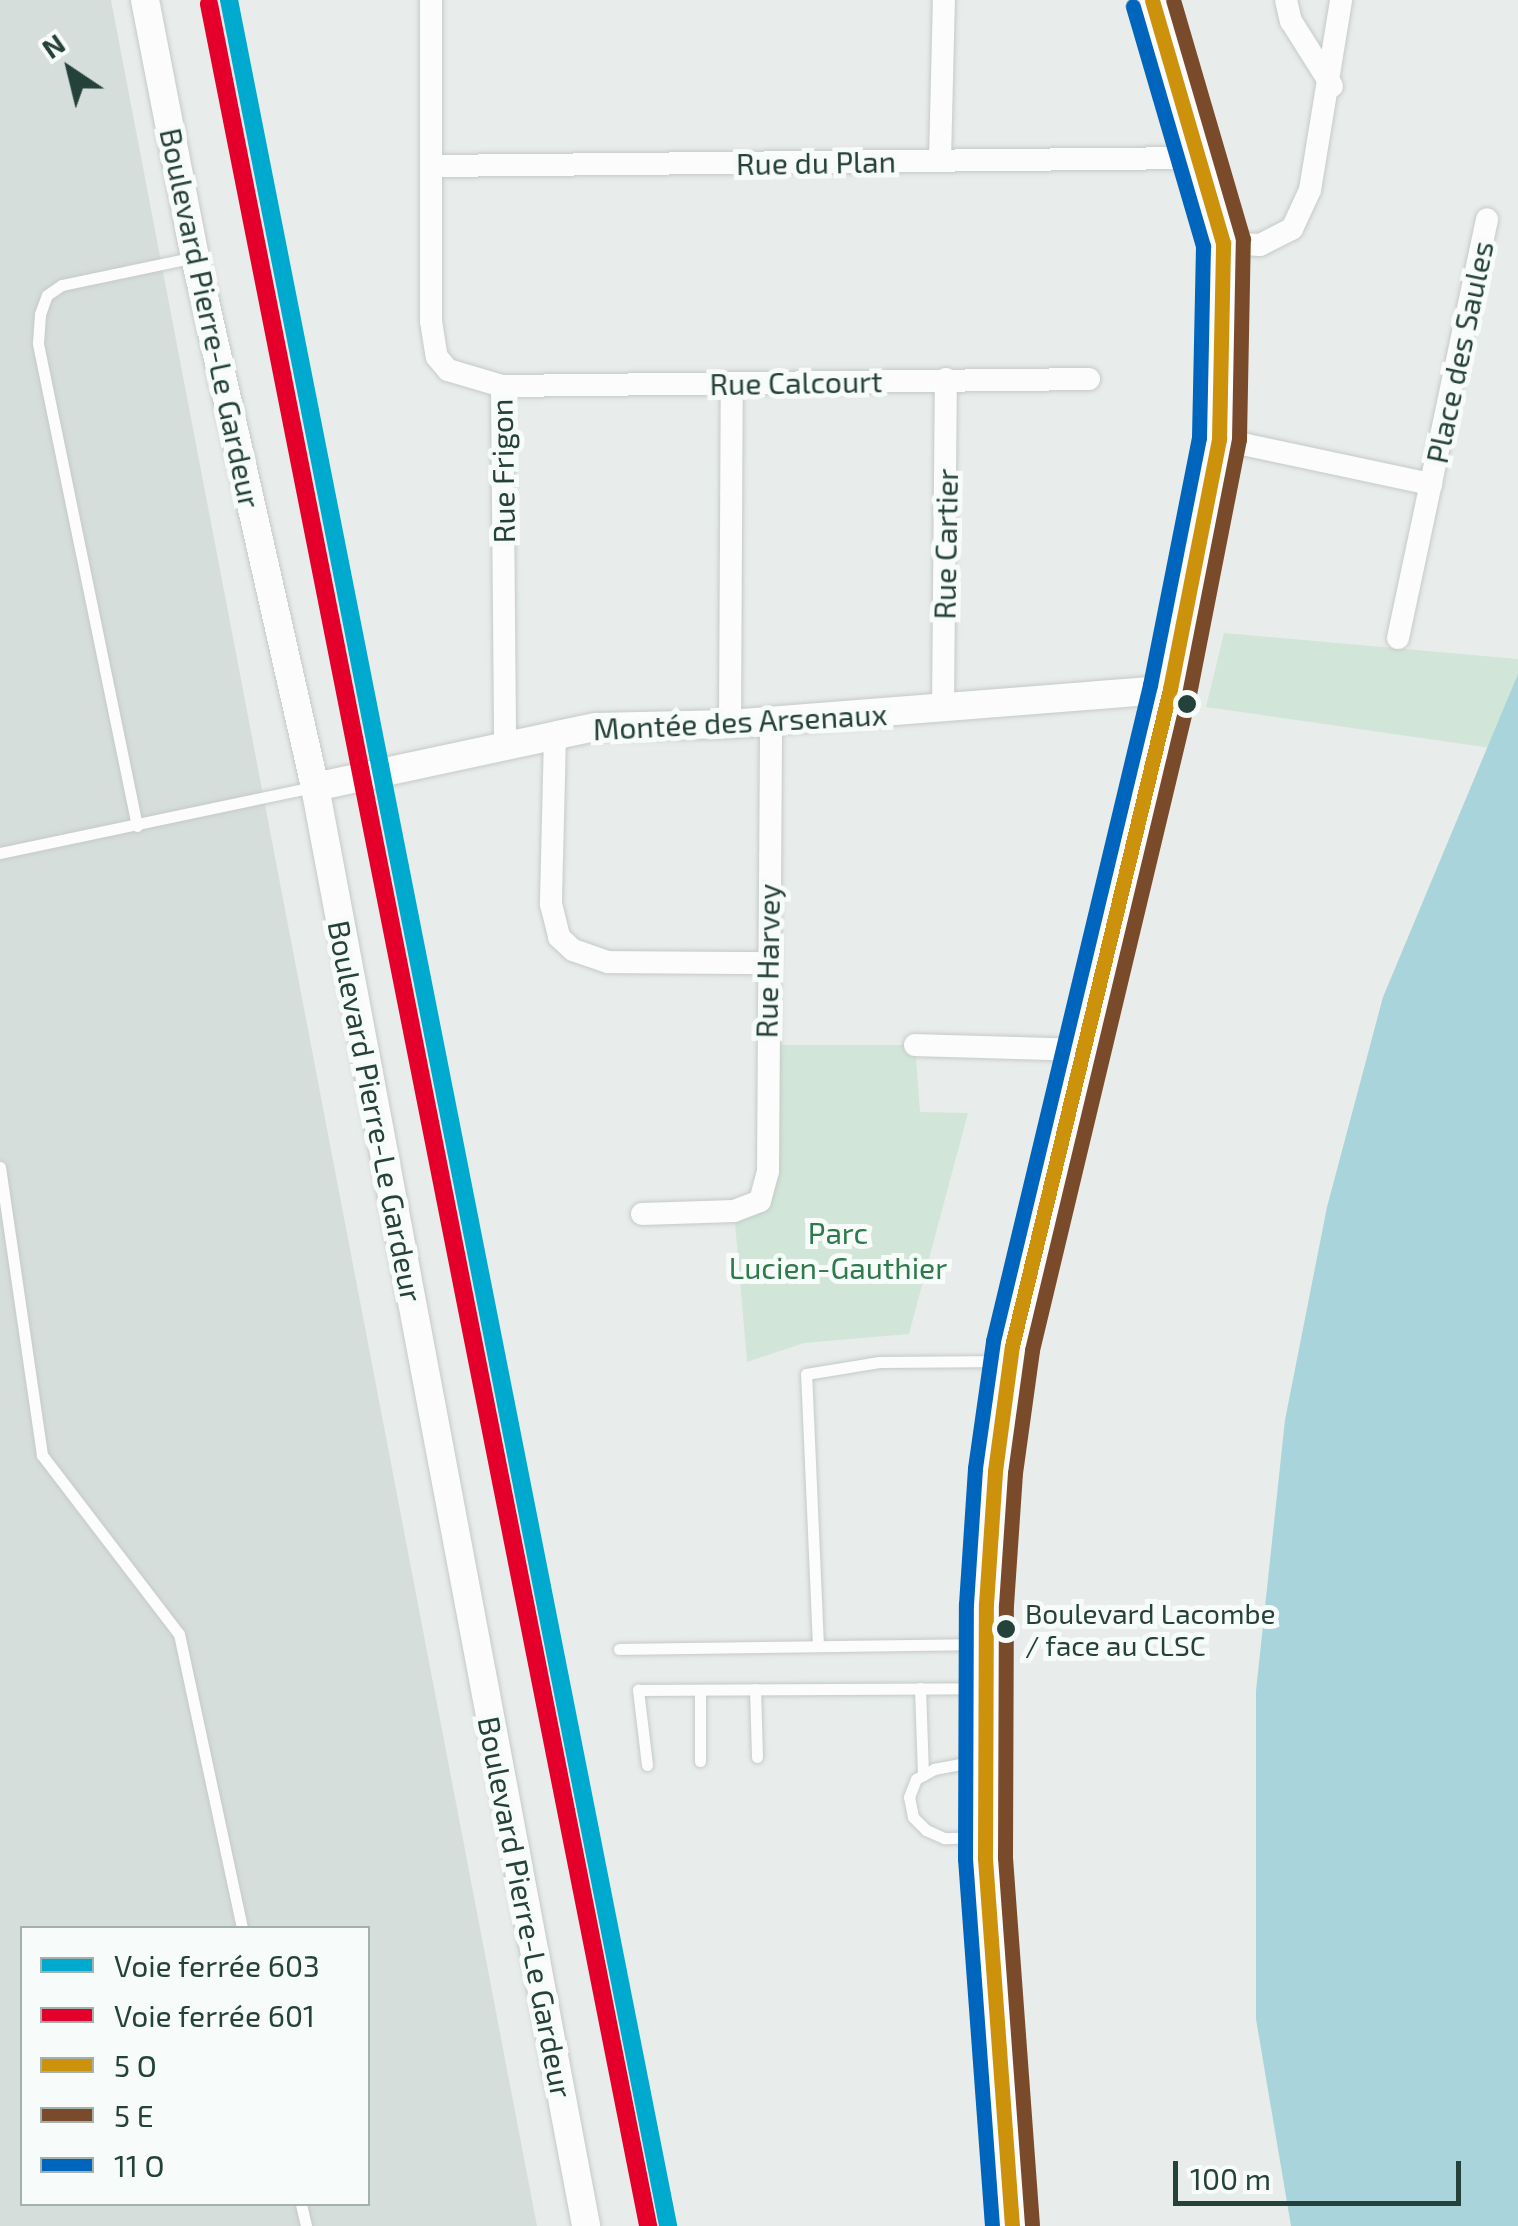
<!DOCTYPE html>
<html>
<head>
<meta charset="utf-8">
<style>
	body { margin:0 }
	#map { position:relative; width:1518px; height:2226px; overflow:hidden; background:#e8edeb; font-family:"Exo 2",sans-serif }
	div>[style] { position:absolute }
	.built>* { inset:0; background:#d6dedb }
	.green>* { inset:0; background:#d1e6d8 }
	.water>* { inset:0; background:#a9d4db }
	.roads { filter:drop-shadow(0 0 2px #c5cac8) drop-shadow(0 0 2px #c5cac8) }
	.service>* { height:11px; margin:-5.5px; padding:0 5.5px; transform-origin:5.5px; border-radius:5.5px; background:#fcfcfc }
	.minor>* { height:22px; margin:-11px; padding:0 11px; transform-origin:11px; border-radius:11px; background:#fcfcfc }
	.tertiary>* { height:28px; margin:-14px; padding:0 14px; transform-origin:14px; border-radius:14px; background:#fcfcfc }
	.secondary>* { height:32px; margin:-16px; padding:0 16px; transform-origin:16px; border-radius:16px; background:#fcfcfc }
	.bus-1>* { height:15px; margin:-7.5px; padding:0 7.5px; transform-origin:7.5px; border-radius:7.5px; background:#cd920c }
	.bus-2>* { height:15px; margin:-7.5px; padding:0 7.5px; transform-origin:7.5px; border-radius:7.5px; background:#7a4b2a }
	.bus-3>* { height:15px; margin:-7.5px; padding:0 7.5px; transform-origin:7.5px; border-radius:7.5px; background:#0065bd }
	.rail-1>* { height:18px; margin:-9px; padding:0 9px; transform-origin:9px; border-radius:9px; background:#00a9ce }
	.rail-2>* { height:18px; margin:-9px; padding:0 9px; transform-origin:9px; border-radius:9px; background:#e4002b }
	.dots>* { width:28px; height:28px; translate:-50% -50%; box-sizing:border-box; border:5px solid #f7fbf9; border-radius:50% }
	span { translate:-50% -50%; white-space:nowrap; text-align:center; line-height:1.15; -webkit-text-stroke:10px #f7fbf9; paint-order:stroke }
	.bus-label { font-size:28px; color:#24423a }
	.left { translate:0 -50%; text-align:left }
	.street-label { font-size:30px; color:#24423a }
	.park-label { font-size:30px; color:#2d7a4b }
	.legend { position:absolute; left:20px; top:1926px; width:350px; height:280px; box-sizing:border-box; background:#f7fbf9; border:2px solid #a3b1ad; margin:0; padding:12px 18px; list-style:none; font-size:30px; color:#24423a }
	.legend li { display:flex; align-items:center; gap:20px; height:50px }
	.legend b { width:50px; border:2px solid #a3b1ad }
	.north { position:absolute; left:20px; top:20px; width:100px; height:100px; -webkit-text-stroke:8px #f7fbf9; paint-order:stroke; rotate:325deg; font-size:28px; font-weight:700; line-height:40px; text-align:center; color:#24423a }
	.north::after { content:''; display:block; margin:auto; width:35px; height:45px; background:#24423a; clip-path:polygon(50% 0,100% 100%,50% 72%,0 100%) }
	.scale { position:absolute; left:1173px; top:2161px; width:288px; height:45px; box-sizing:border-box; border:5px solid #24423a; border-top:0; padding-left:12px; font-size:30px; line-height:35px; white-space:nowrap; color:#24423a; -webkit-text-stroke:8px #f7fbf9; paint-order:stroke }
</style>
</head>
<body>
<div id="map">
	<div class="built">
		<i style="clip-path:polygon(evenodd,0 0,111px 0,537px 2226px,0 2226px,0 0,22px 1928px,368px 1928px,368px 2204px,22px 2204px,22px 1928px)"></i>
	</div>
	<div class="green">
		<i style="clip-path:polygon(1224px 633px,1518px 659px,1518px 674px,1491px 748px,1206px 707px)"></i>
		<i style="clip-path:polygon(765px 1045px,915px 1045px,920px 1112px,968px 1113px,909px 1334px,804px 1343px,747px 1362px,734px 1211px,760px 1201px)"></i>
	</div>
	<div class="water">
		<i style="clip-path:polygon(1518px 674px,1518px 2226px,1291px 2226px,1256px 2019px,1256px 1691px,1285px 1420px,1327px 1207px,1383px 997px)"></i>
	</div>
	<div class="roads">
		<div class="service">
			<i style="left:137px;top:826px;width:493px;rotate:-101.6deg"></i>
			<i style="left:38px;top:343px;width:29px;rotate:-86deg"></i>
			<i style="left:40px;top:314px;width:20px;rotate:-70deg"></i>
			<i style="left:47px;top:295px;width:18px;rotate:-34deg"></i>
			<i style="left:62px;top:285px;width:136px;rotate:-11.9deg"></i>
			<i style="left:0;top:853px;width:321px;rotate:-11.9deg"></i>
			<i style="left:0;top:1167px;width:291px;rotate:81.7deg"></i>
			<i style="left:42px;top:1455px;width:225px;rotate:52.6deg"></i>
			<i style="left:179px;top:1634px;width:301px;rotate:77.9deg"></i>
			<i style="left:818px;top:1646px;width:272px;rotate:-92.5deg"></i>
			<i style="left:806px;top:1374px;width:74px;rotate:-9.3deg"></i>
			<i style="left:879px;top:1362px;width:130px;rotate:-0.4deg"></i>
			<i style="left:619px;top:1649px;width:361px;rotate:-0.8deg"></i>
			<i style="left:920px;top:1688px;width:87px;rotate:88deg"></i>
			<i style="left:755px;top:1689px;width:68px;rotate:88.3deg"></i>
			<i style="left:700px;top:1761px;width:71px;rotate:-90deg"></i>
			<i style="left:647px;top:1765px;width:76px;rotate:-96.8deg"></i>
			<i style="left:638px;top:1690px;width:346px;rotate:-0.3deg"></i>
			<i style="left:980px;top:1837px;width:36px;rotate:178deg"></i>
			<i style="left:944px;top:1838px;width:20px;rotate:-156deg"></i>
			<i style="left:926px;top:1830px;width:18px;rotate:-135deg"></i>
			<i style="left:913px;top:1817px;width:20px;rotate:-101deg"></i>
			<i style="left:909px;top:1797px;width:19px;rotate:-69deg"></i>
			<i style="left:916px;top:1779px;width:21px;rotate:-29deg"></i>
			<i style="left:934px;top:1769px;width:48px;rotate:-10.8deg"></i>
			<i style="left:301px;top:2204px;width:23px;rotate:77deg"></i>
		</div>
		<div class="minor">
			<i style="left:431px;top:0;width:321px;rotate:90deg"></i>
			<i style="left:431px;top:321px;width:36px;rotate:81deg"></i>
			<i style="left:437px;top:357px;width:17px;rotate:50deg"></i>
			<i style="left:448px;top:370px;width:56px;rotate:16.5deg"></i>
			<i style="left:502px;top:386px;width:359px;rotate:89.5deg"></i>
			<i style="left:1286px;top:0;width:22px;rotate:77deg"></i>
			<i style="left:1291px;top:21px;width:77px;rotate:57.8deg"></i>
			<i style="left:940px;top:160px;width:160px;rotate:-88.6deg"></i>
			<i style="left:431px;top:166px;width:770px;rotate:-0.6deg"></i>
			<i style="left:1223px;top:243px;width:37px;rotate:3deg"></i>
			<i style="left:1260px;top:245px;width:36px;rotate:-27deg"></i>
			<i style="left:1292px;top:229px;width:43px;rotate:-65.2deg"></i>
			<i style="left:1310px;top:190px;width:193px;rotate:-80.7deg"></i>
			<i style="left:502px;top:386px;width:587px;rotate:-0.68deg"></i>
			<i style="left:1219px;top:439px;width:217px;rotate:12deg"></i>
			<i style="left:1398px;top:638px;width:428px;rotate:-78deg"></i>
			<i style="left:943px;top:709px;width:330px;rotate:-89.5deg"></i>
			<i style="left:730px;top:724px;width:339px;rotate:-89.7deg"></i>
			<i style="left:555px;top:736px;width:168px;rotate:91.4deg"></i>
			<i style="left:551px;top:904px;width:34px;rotate:76deg"></i>
			<i style="left:559px;top:937px;width:19px;rotate:43deg"></i>
			<i style="left:573px;top:950px;width:37px;rotate:19deg"></i>
			<i style="left:608px;top:962px;width:160px;rotate:0.4deg"></i>
			<i style="left:915px;top:1045px;width:168px;rotate:1.7deg"></i>
			<i style="left:642px;top:1214px;width:92px;rotate:-1.9deg"></i>
			<i style="left:734px;top:1211px;width:28px;rotate:-21deg"></i>
			<i style="left:760px;top:1201px;width:31px;rotate:-75deg"></i>
			<i style="left:768px;top:1171px;width:451px;rotate:-89.6deg"></i>
		</div>
		<div class="tertiary">
			<i style="left:145px;top:0;width:262px;rotate:79deg"></i>
			<i style="left:195px;top:257px;width:543px;rotate:77.24deg"></i>
			<i style="left:315px;top:787px;width:1464px;rotate:79.33deg"></i>
			<i style="left:315px;top:787px;width:287px;rotate:-12.1deg"></i>
			<i style="left:596px;top:727px;width:134px;rotate:-1.3deg"></i>
			<i style="left:730px;top:724px;width:441px;rotate:-4.5deg"></i>
		</div>
		<div class="secondary">
			<i style="left:1012px;top:2226px;width:368px;rotate:-94.2deg"></i>
			<i style="left:985px;top:1859px;width:255px;rotate:-89.8deg"></i>
			<i style="left:986px;top:1604px;width:133px;rotate:-86.1deg"></i>
			<i style="left:995px;top:1471px;width:126px;rotate:-82.3deg"></i>
			<i style="left:1012px;top:1346px;width:676px;rotate:-76.48deg"></i>
			<i style="left:1170px;top:689px;width:255px;rotate:-78.9deg"></i>
			<i style="left:1219px;top:439px;width:196px;rotate:-88.8deg"></i>
			<i style="left:1223px;top:243px;width:253px;rotate:-106.3deg"></i>
		</div>
	</div>
	<div class="bus-1">
		<i style="left:1012px;top:2226px;width:368px;rotate:-94.2deg"></i>
		<i style="left:985px;top:1859px;width:255px;rotate:-89.8deg"></i>
		<i style="left:986px;top:1604px;width:133px;rotate:-86.1deg"></i>
		<i style="left:995px;top:1471px;width:126px;rotate:-82.3deg"></i>
		<i style="left:1012px;top:1346px;width:676px;rotate:-76.48deg"></i>
		<i style="left:1170px;top:689px;width:255px;rotate:-78.9deg"></i>
		<i style="left:1219px;top:439px;width:196px;rotate:-88.8deg"></i>
		<i style="left:1223px;top:243px;width:253px;rotate:-106.3deg"></i>
	</div>
	<div class="bus-2">
		<i style="left:1032px;top:2225px;width:368px;rotate:-94.2deg"></i>
		<i style="left:1005px;top:1858px;width:253px;rotate:-89.8deg"></i>
		<i style="left:1006px;top:1605px;width:132px;rotate:-86.1deg"></i>
		<i style="left:1015px;top:1473px;width:124px;rotate:-82.1deg"></i>
		<i style="left:1032px;top:1350px;width:675px;rotate:-76.54deg"></i>
		<i style="left:1189px;top:694px;width:260px;rotate:-78.9deg"></i>
		<i style="left:1239px;top:439px;width:200px;rotate:-88.9deg"></i>
		<i style="left:1243px;top:239px;width:249px;rotate:-106.3deg"></i>
	</div>
	<div class="bus-3">
		<i style="left:992px;top:2226px;width:368px;rotate:-94.2deg"></i>
		<i style="left:965px;top:1859px;width:255px;rotate:-89.8deg"></i>
		<i style="left:966px;top:1604px;width:136px;rotate:-86.2deg"></i>
		<i style="left:975px;top:1468px;width:128px;rotate:-81.9deg"></i>
		<i style="left:993px;top:1341px;width:675px;rotate:-76.54deg"></i>
		<i style="left:1150px;top:685px;width:253px;rotate:-78.8deg"></i>
		<i style="left:1199px;top:437px;width:191px;rotate:-88.8deg"></i>
		<i style="left:1203px;top:246px;width:250px;rotate:-106.3deg"></i>
	</div>
	<div class="rail-1">
		<i style="left:229px;top:0;width:2269px;rotate:78.84deg"></i>
	</div>
	<div class="rail-2">
		<i style="left:209px;top:4px;width:2265px;rotate:78.82deg"></i>
	</div>
	<div class="dots">
		<i style="left:1187px;top:704px;background:#24423a"></i>
		<i style="left:1006px;top:1629px;background:#24423a"></i>
	</div>
	<div class="bus-label">
		<span class="left" style="left:1025px;top:1629px">Boulevard Lacombe<br>/ face au CLSC</span>
	</div>
	<div class="street-label">
		<span style="left:816px;top:162px;rotate:-1deg">Rue du Plan</span>
		<span style="left:211px;top:318px;rotate:78deg">Boulevard Pierre-Le Gardeur</span>
		<span style="left:1459px;top:352px;rotate:-78deg">Place des Saules</span>
		<span style="left:796px;top:382px;rotate:-1deg">Rue Calcourt</span>
		<span style="left:502px;top:471px;rotate:-91deg">Rue Frigon</span>
		<span style="left:945px;top:544px;rotate:-89deg">Rue Cartier</span>
		<span style="left:740px;top:721px;rotate:-3deg">Montée des Arsenaux</span>
		<span style="left:767px;top:961px;rotate:-89deg">Rue Harvey</span>
		<span style="left:376px;top:1111px;rotate:79deg">Boulevard Pierre-Le Gardeur</span>
		<span style="left:526px;top:1907px;rotate:79deg">Boulevard Pierre-Le Gardeur</span>
	</div>
	<div class="park-label">
		<span style="left:838px;top:1249px">Parc<br>Lucien-Gauthier</span>
	</div>
	<ul class="legend">
	<li><b style="height:12px;background:#00a9ce"></b>Voie ferrée 603</li>
	<li><b style="height:12px;background:#e4002b"></b>Voie ferrée 601</li>
	<li><b style="height:12px;background:#cd920c"></b>5 O</li>
	<li><b style="height:12px;background:#7a4b2a"></b>5 E</li>
	<li><b style="height:12px;background:#0065bd"></b>11 O</li>
	</ul>
	<div class="north">N</div>
	<div class="scale">100 m</div>
</div>
</body>
</html>
